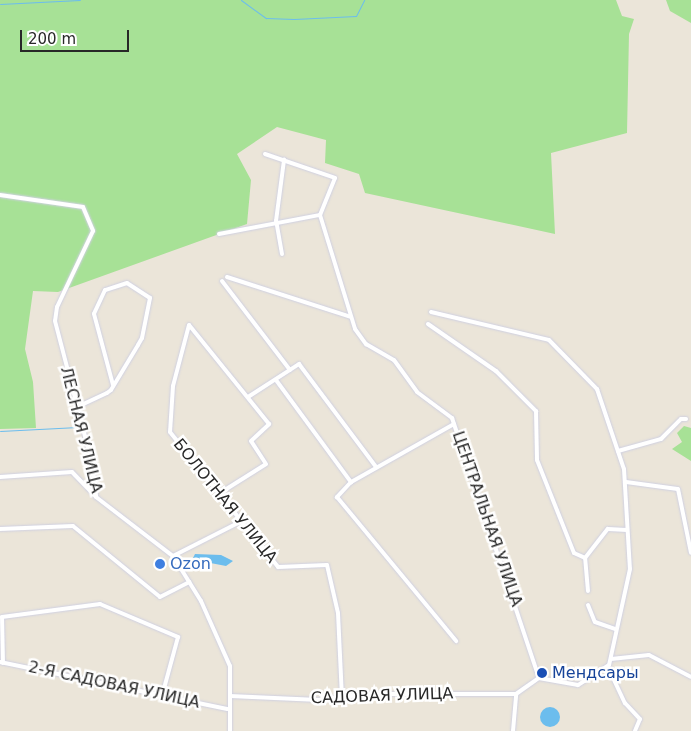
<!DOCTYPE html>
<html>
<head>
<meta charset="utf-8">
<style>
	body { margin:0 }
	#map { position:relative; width:691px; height:731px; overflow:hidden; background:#ebe5d9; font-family:"DejaVu Sans",sans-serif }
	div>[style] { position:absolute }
	.green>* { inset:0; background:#a7e196 }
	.water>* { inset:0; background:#6cbded }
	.round { border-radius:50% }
	.stream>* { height:1px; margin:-0.5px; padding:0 0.5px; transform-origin:0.5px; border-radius:0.5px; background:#6cbded }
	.roads { filter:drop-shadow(0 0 1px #cfd0e1) drop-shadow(0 0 1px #cfd0e1) }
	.minor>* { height:4px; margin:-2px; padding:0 2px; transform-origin:2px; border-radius:2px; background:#fff }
	.dots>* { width:14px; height:14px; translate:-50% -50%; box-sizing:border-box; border:2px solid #fff; border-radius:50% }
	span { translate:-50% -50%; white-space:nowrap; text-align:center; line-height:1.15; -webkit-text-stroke:5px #fff; paint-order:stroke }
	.street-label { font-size:16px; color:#282828 }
	.shop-label { font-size:16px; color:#366cbe }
	.left { translate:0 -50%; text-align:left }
	.transit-label { font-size:16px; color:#164399 }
	.scale { position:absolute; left:20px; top:30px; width:109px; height:22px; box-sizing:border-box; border:2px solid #282828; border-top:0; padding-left:6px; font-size:15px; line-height:18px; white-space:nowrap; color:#282828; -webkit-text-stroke:4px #fff; paint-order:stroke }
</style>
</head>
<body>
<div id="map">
	<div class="green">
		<i style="clip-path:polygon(0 0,616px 0,622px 16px,634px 19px,629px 34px,627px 133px,551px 153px,555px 234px,365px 193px,359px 174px,325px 163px,326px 140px,277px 127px,237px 154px,251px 180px,247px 224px,58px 292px,33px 291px,25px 349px,33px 382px,36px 428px,0 429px)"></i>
		<i style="clip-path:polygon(666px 0,691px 0,691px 23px,670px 11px)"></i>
		<i style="clip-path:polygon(684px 426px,691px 428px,691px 461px,672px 449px,682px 442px,677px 433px)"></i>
	</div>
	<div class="water">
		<i style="clip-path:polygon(195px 554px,221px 555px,233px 561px,226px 566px,200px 561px,193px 558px)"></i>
		<i class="round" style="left:540px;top:707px;width:20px;height:20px"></i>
	</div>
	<div class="stream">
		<i style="left:241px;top:0;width:31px;rotate:36deg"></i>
		<i style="left:266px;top:18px;width:28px;rotate:2deg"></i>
		<i style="left:294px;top:19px;width:62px;rotate:-2.8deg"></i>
		<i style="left:356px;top:16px;width:18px;rotate:-63deg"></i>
		<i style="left:0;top:4px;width:80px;rotate:-2.9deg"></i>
		<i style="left:0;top:431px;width:78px;rotate:-2.9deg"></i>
	</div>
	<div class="roads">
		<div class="minor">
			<i style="left:265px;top:154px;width:74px;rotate:18.9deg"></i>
			<i style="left:335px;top:178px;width:40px;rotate:112deg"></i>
			<i style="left:320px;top:215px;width:119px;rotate:72.9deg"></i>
			<i style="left:355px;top:329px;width:19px;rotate:54deg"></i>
			<i style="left:366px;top:344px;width:32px;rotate:30deg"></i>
			<i style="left:394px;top:360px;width:39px;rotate:54deg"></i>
			<i style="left:417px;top:392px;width:44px;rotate:36.6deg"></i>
			<i style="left:452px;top:418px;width:274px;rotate:71.5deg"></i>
			<i style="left:0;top:195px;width:84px;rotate:8.2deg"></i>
			<i style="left:83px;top:207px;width:26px;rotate:67deg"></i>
			<i style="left:93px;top:231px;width:84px;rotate:115.3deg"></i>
			<i style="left:57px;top:307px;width:14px;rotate:98deg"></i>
			<i style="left:55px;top:321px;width:147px;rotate:75.4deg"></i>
			<i style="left:92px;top:463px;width:34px;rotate:83deg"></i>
			<i style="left:96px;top:497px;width:97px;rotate:37.5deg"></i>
			<i style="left:173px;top:556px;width:53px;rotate:58.1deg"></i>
			<i style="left:201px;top:601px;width:71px;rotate:66deg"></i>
			<i style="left:230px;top:666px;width:30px;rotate:90deg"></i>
			<i style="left:219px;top:234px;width:103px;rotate:-10.7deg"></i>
			<i style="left:282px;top:254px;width:34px;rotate:-100deg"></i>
			<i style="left:276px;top:221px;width:62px;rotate:-82.5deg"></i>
			<i style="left:227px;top:277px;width:130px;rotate:17.9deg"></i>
			<i style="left:222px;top:281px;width:112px;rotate:52.6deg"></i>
			<i style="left:431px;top:312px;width:121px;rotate:13.3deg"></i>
			<i style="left:549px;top:340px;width:69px;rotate:45.6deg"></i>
			<i style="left:597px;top:389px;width:84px;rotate:71.4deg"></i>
			<i style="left:624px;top:469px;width:100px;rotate:86.6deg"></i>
			<i style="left:630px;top:569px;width:98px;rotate:102.3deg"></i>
			<i style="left:609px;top:665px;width:37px;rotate:147deg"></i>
			<i style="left:578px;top:685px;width:40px;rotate:-170deg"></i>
			<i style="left:428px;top:324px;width:83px;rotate:34.7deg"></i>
			<i style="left:496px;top:371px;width:57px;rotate:45deg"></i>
			<i style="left:536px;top:411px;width:49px;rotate:88.8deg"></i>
			<i style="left:537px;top:460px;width:100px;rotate:68.3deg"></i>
			<i style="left:574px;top:553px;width:12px;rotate:24deg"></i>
			<i style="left:276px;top:380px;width:127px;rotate:53.7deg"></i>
			<i style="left:248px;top:397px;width:61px;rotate:-32.9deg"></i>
			<i style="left:299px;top:364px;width:129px;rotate:53.2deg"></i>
			<i style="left:77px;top:407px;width:33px;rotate:-25deg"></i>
			<i style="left:107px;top:393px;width:5px;rotate:-37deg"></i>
			<i style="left:111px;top:390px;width:52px;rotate:-59deg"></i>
			<i style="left:138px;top:345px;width:8px;rotate:-60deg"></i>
			<i style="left:142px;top:338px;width:41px;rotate:-78.7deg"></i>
			<i style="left:150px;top:298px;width:27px;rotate:-147deg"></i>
			<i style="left:127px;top:283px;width:23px;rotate:162deg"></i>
			<i style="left:105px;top:290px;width:26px;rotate:115deg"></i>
			<i style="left:94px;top:314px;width:73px;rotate:75deg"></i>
			<i style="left:454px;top:424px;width:118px;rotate:150.6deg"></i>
			<i style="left:351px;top:482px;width:21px;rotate:133deg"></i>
			<i style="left:337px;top:497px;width:187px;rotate:50.4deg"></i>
			<i style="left:618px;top:451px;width:45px;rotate:-15.6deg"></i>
			<i style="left:661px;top:439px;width:28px;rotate:-45deg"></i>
			<i style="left:681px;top:419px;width:5px"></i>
			<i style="left:0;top:477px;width:72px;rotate:-4deg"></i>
			<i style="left:72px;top:472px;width:35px;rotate:46deg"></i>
			<i style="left:626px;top:482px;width:52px;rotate:7.7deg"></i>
			<i style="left:678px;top:489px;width:65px;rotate:78.5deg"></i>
			<i style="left:220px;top:493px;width:54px;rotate:-32.2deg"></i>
			<i style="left:266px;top:464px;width:27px;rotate:-123deg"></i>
			<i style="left:251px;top:441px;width:25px;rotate:-43deg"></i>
			<i style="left:269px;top:424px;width:127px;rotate:-128.9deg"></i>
			<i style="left:189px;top:325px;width:63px;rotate:104.7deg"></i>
			<i style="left:173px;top:386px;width:46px;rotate:93.7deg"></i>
			<i style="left:170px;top:432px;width:173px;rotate:51.3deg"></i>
			<i style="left:278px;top:567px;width:49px;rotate:-2.3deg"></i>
			<i style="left:327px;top:565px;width:49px;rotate:77.1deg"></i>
			<i style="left:338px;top:613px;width:85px;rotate:87.3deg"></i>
			<i style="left:0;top:529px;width:73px;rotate:-2.4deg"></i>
			<i style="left:73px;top:526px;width:112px;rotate:39.2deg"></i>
			<i style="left:160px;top:597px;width:33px;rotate:-27deg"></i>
			<i style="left:173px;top:556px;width:75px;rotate:-26.9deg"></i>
			<i style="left:588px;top:591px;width:33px;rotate:-95deg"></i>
			<i style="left:585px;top:558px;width:37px;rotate:-52deg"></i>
			<i style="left:608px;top:529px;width:19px;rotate:3deg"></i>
			<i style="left:588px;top:605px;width:18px;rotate:68deg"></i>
			<i style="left:595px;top:622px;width:21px;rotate:19deg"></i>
			<i style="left:611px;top:659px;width:38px;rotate:-6deg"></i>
			<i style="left:649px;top:655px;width:47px;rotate:27.6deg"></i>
			<i style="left:0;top:662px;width:232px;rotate:11.7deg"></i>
			<i style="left:3px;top:663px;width:46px;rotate:-91.2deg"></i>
			<i style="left:2px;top:617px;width:99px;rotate:-7.6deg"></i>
			<i style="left:100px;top:604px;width:85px;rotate:22.9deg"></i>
			<i style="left:178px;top:637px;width:61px;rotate:105.2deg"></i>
			<i style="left:608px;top:667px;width:40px;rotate:65deg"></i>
			<i style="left:625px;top:703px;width:22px;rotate:47deg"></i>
			<i style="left:640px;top:719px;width:13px;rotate:113deg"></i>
			<i style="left:230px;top:731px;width:35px;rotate:-90deg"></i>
			<i style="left:230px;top:696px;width:89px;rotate:2.6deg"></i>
			<i style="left:319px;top:700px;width:49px;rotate:-7deg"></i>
			<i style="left:368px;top:694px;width:148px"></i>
			<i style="left:513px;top:731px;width:37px;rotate:-85deg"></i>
			<i style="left:516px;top:694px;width:28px;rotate:-35deg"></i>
		</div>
	</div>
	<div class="dots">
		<i style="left:160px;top:564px;background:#3f7fe0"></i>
		<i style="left:542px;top:673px;background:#1a4fb4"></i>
	</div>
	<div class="street-label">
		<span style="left:81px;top:430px;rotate:76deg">ЛЕСНАЯ УЛИЦА</span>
		<span style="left:225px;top:501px;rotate:51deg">БОЛОТНАЯ УЛИЦА</span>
		<span style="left:487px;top:519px;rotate:71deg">ЦЕНТРАЛЬНАЯ УЛИЦА</span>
		<span style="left:114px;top:685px;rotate:12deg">2-Я САДОВАЯ УЛИЦА</span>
		<span style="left:382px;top:696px;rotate:-2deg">САДОВАЯ УЛИЦА</span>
	</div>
	<div class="shop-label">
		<span class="left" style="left:170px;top:564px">Ozon</span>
	</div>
	<div class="transit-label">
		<span class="left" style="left:552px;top:673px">Мендсары</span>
	</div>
	<div class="scale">200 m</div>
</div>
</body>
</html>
